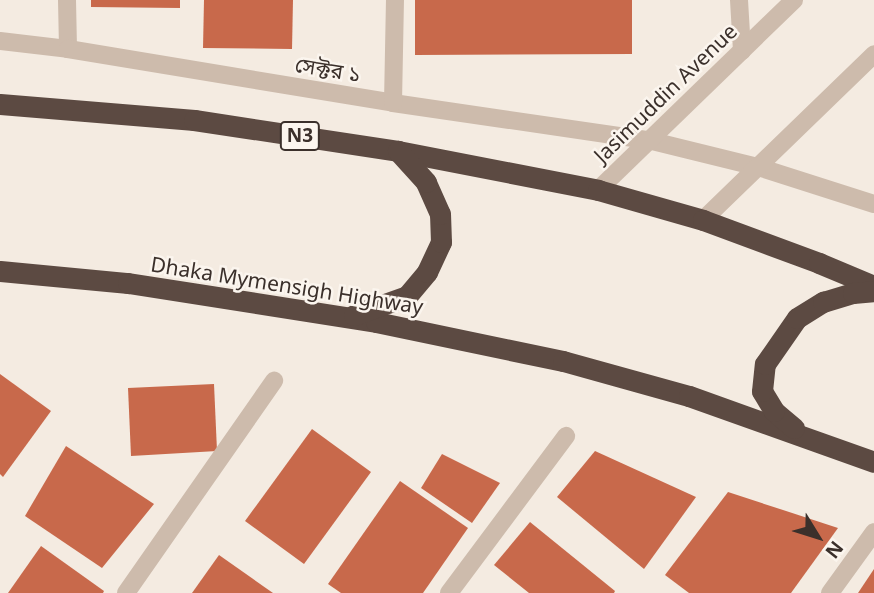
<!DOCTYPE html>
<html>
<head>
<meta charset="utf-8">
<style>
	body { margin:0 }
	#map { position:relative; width:874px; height:593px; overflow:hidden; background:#f4ebe1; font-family:"Noto Sans","Noto Sans Bengali",sans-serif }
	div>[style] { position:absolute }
	.building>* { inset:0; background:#c8694b }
	.minor>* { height:18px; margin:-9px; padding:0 9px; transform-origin:9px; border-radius:9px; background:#cdbbac }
	.highway>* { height:21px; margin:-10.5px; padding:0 10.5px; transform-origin:10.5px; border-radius:10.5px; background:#5c4a42 }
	span { translate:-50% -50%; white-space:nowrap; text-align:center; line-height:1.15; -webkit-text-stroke:5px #fbf5ee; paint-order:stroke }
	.shield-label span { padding:2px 5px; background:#fbf5ee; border:2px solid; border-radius:5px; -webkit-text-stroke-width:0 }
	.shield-label { font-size:19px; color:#3b302b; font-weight:700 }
	.street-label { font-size:21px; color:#3b302b }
	.north { position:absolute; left:783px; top:502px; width:70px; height:70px; -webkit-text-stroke:5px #fbf5ee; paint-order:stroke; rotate:128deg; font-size:19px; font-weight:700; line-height:28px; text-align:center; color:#3b302b }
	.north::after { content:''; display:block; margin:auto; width:24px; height:32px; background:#3b302b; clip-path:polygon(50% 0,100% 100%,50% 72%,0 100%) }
</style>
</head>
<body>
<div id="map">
	<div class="building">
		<i style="clip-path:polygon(91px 0,180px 0,180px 8px,91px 7px)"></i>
		<i style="clip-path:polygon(204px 0,293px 0,292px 49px,203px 48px)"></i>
		<i style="clip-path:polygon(415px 0,632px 0,632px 54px,415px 55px)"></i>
		<i style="clip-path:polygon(0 374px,51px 411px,3px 477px,0 474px)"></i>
		<i style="clip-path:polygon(214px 384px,217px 451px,131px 456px,128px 388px)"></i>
		<i style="clip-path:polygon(312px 429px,371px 472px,304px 564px,245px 521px)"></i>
		<i style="clip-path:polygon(66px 446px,154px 504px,102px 568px,25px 516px)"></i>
		<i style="clip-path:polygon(595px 451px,696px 497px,644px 569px,557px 497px)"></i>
		<i style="clip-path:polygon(442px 454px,500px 483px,472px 523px,421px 488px)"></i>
		<i style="clip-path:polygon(400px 481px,468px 528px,423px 593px,341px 593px,328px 584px)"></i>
		<i style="clip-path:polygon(728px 492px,838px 528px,791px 593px,689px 593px,665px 575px)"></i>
		<i style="clip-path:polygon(530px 522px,615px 591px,614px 593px,529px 593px,494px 565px)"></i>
		<i style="clip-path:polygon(41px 546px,104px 591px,103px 593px,8px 593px)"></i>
		<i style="clip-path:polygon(219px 555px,273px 593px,192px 593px)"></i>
		<i style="clip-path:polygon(874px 569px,874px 593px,858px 593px)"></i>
	</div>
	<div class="minor">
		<i style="left:67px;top:0;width:49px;rotate:88.8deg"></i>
		<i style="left:739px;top:0;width:51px;rotate:86.6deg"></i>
		<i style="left:0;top:41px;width:68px;rotate:6.7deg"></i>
		<i style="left:68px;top:49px;width:329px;rotate:9.4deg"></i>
		<i style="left:393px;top:103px;width:258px;rotate:8.3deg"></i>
		<i style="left:648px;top:140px;width:113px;rotate:13.8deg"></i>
		<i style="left:758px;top:167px;width:122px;rotate:17.7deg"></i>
		<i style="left:393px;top:103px;width:103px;rotate:-88.9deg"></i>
		<i style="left:598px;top:190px;width:273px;rotate:-44.1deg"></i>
		<i style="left:703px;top:220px;width:238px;rotate:-44.1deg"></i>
		<i style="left:126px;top:593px;width:259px;rotate:-55.1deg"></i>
		<i style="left:449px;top:593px;width:196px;rotate:-53.3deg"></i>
		<i style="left:830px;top:593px;width:75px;rotate:-54.2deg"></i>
	</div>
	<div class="highway">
		<i style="left:0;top:104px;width:195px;rotate:4.7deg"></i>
		<i style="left:194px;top:120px;width:206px;rotate:8.6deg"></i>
		<i style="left:398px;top:151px;width:204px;rotate:11deg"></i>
		<i style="left:598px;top:190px;width:109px;rotate:15.9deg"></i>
		<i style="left:703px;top:220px;width:124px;rotate:20.3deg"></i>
		<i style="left:819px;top:263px;width:60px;rotate:22.7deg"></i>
		<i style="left:0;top:271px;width:129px;rotate:5.4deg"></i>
		<i style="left:128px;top:283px;width:251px;rotate:8.9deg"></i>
		<i style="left:376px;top:322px;width:191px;rotate:11.8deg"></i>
		<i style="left:563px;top:361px;width:131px;rotate:15.5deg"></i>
		<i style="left:689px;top:396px;width:196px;rotate:19.6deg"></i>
		<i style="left:354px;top:315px;width:56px;rotate:-19.7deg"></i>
		<i style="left:407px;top:296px;width:31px;rotate:-50deg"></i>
		<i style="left:427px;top:272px;width:33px;rotate:-65deg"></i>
		<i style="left:441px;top:242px;width:28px;rotate:-92deg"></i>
		<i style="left:440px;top:214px;width:35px;rotate:-114deg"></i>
		<i style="left:426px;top:182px;width:42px;rotate:-132.1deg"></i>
		<i style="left:794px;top:428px;width:26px;rotate:-140deg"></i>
		<i style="left:774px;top:411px;width:23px;rotate:-121deg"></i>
		<i style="left:762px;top:391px;width:27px;rotate:-84deg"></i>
		<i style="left:765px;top:364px;width:56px;rotate:-55.2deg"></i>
		<i style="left:797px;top:318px;width:31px;rotate:-32deg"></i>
		<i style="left:823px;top:302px;width:31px;rotate:-17deg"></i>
		<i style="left:853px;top:293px;width:21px;rotate:-5deg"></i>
	</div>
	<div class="shield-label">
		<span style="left:300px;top:136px">N3</span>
	</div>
	<div class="street-label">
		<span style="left:328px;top:69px;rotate:9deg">সেক্টর ১</span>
		<span style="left:665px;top:93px;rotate:-44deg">Jasimuddin Avenue</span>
		<span style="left:287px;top:285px;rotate:9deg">Dhaka Mymensigh Highway</span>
	</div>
	<div class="north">N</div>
</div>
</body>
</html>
